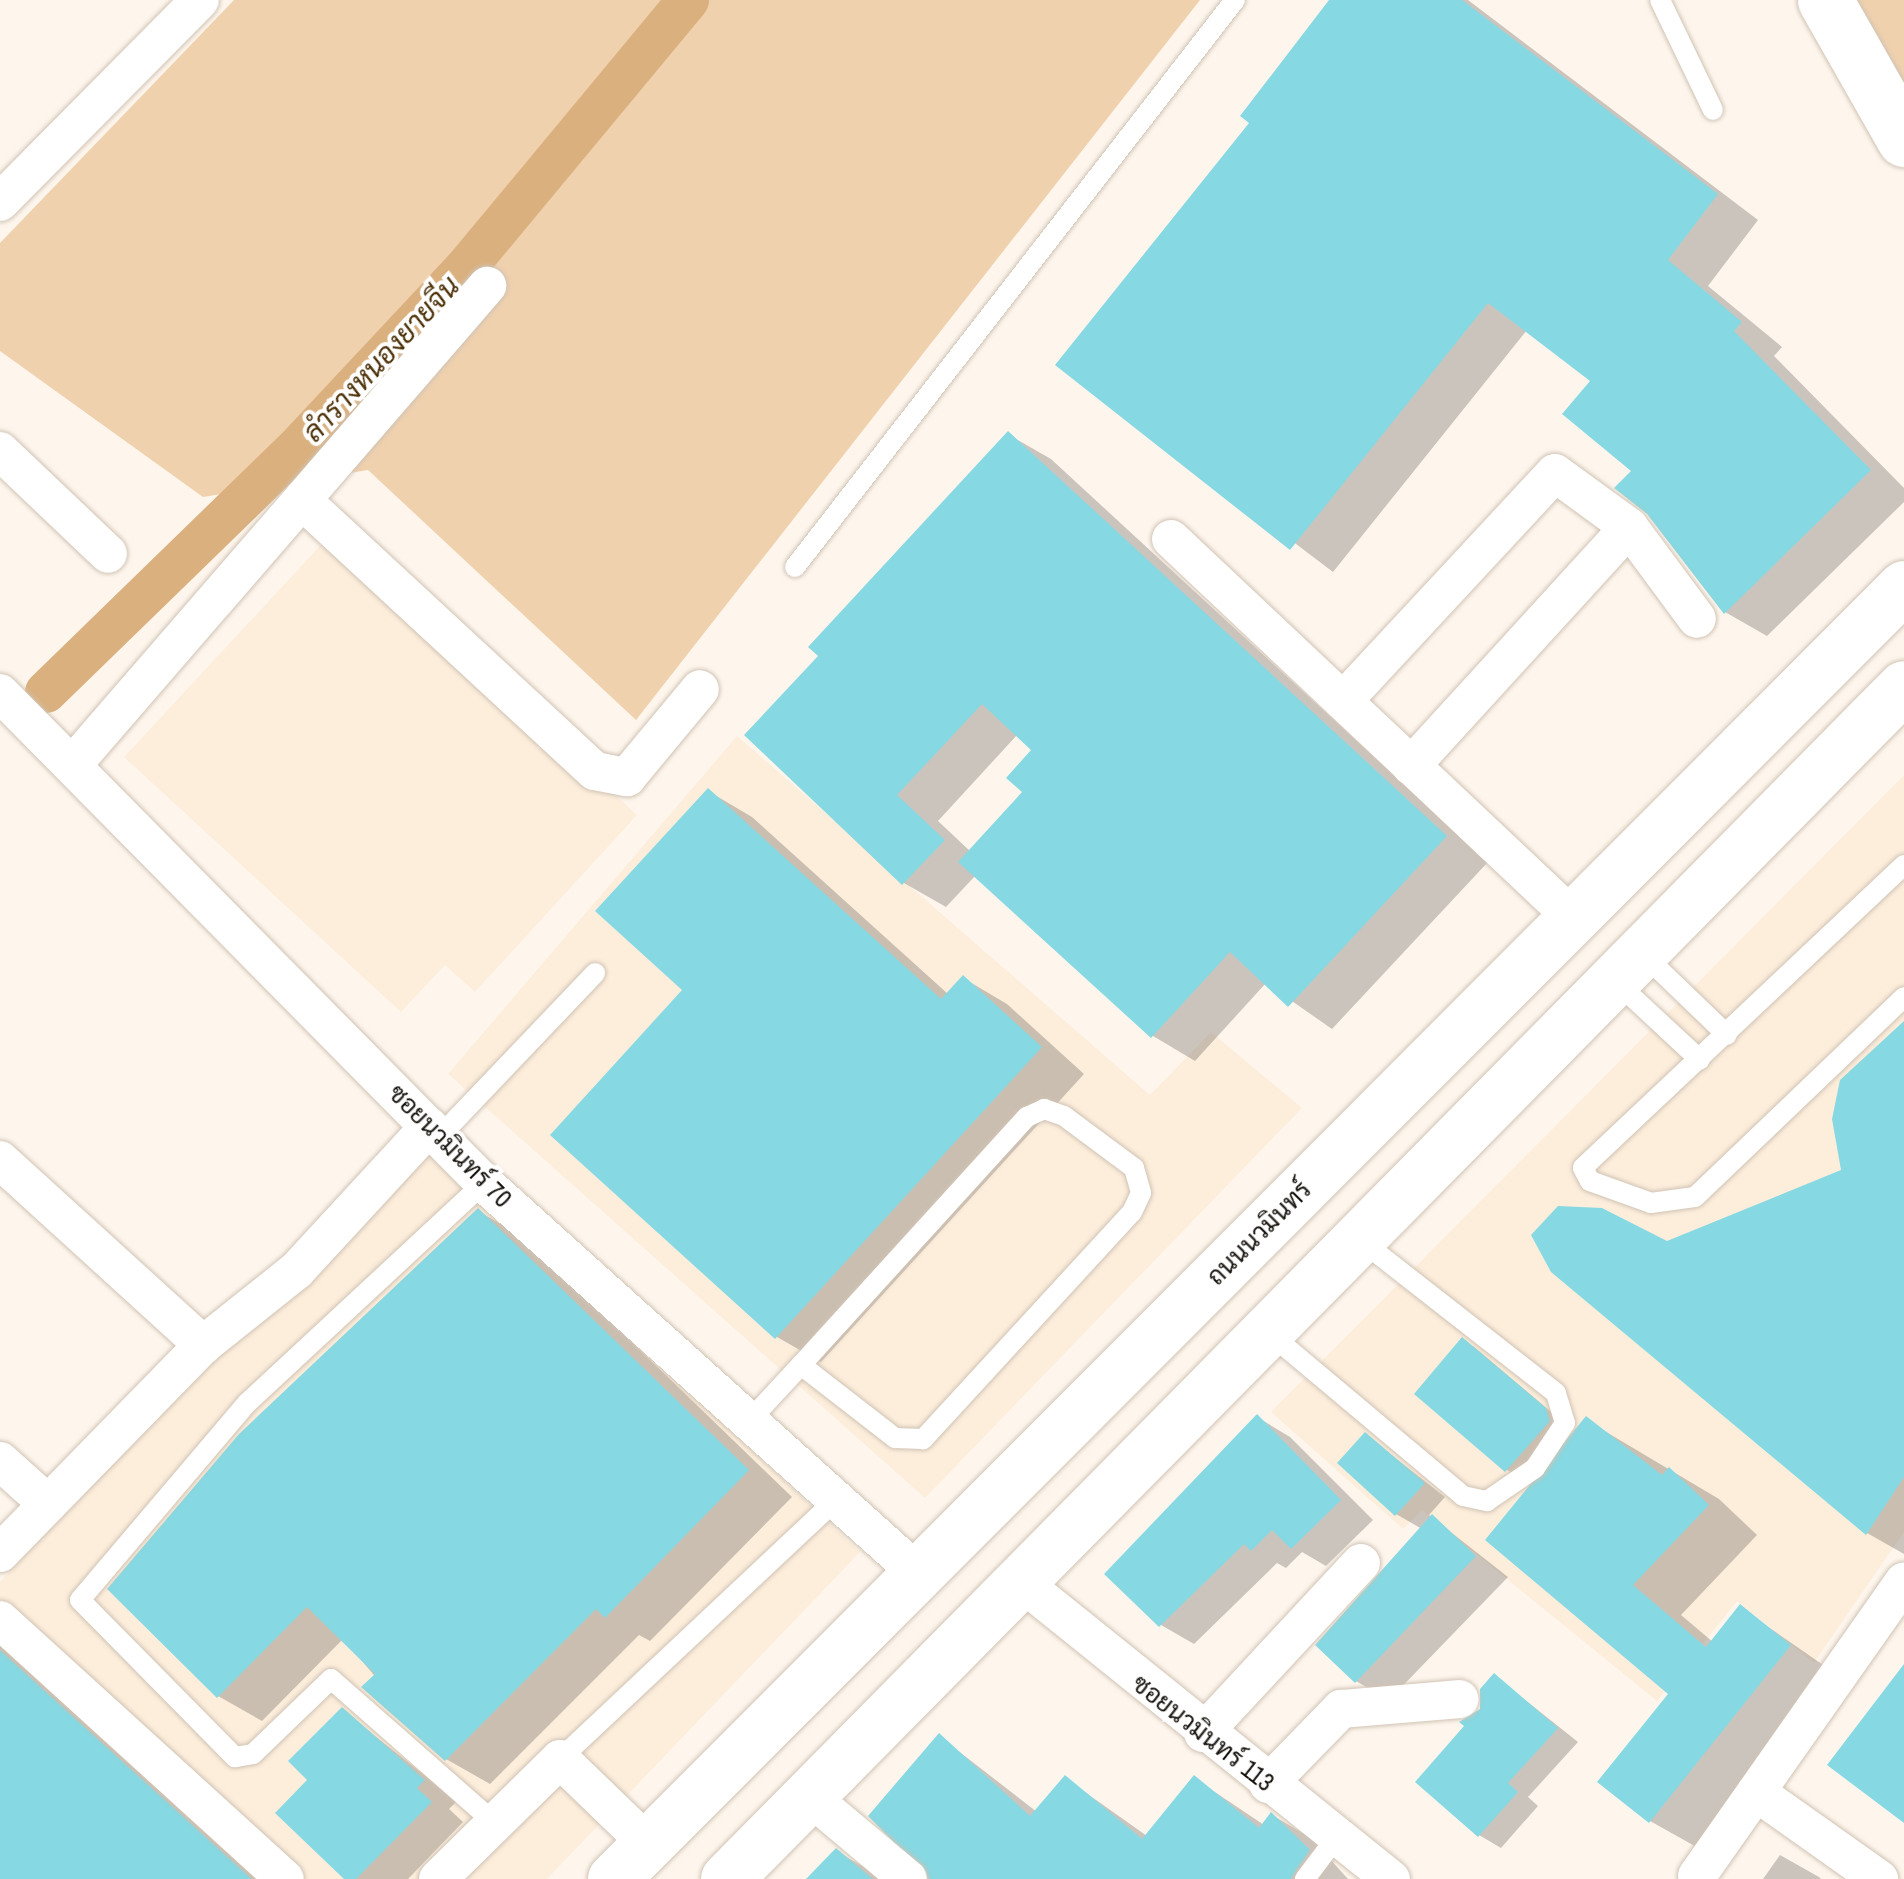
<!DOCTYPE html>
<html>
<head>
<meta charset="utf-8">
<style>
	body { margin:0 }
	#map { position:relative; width:1904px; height:1879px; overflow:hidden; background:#fef6ed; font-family:"Archivo Narrow",Sarabun,sans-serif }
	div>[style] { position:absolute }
	.built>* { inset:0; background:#fdeedc }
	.green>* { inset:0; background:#f0d1ae }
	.shadow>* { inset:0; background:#0003 }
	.canal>* { height:42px; margin:-21px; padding:0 21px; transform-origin:21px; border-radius:21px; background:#dab07e }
	.building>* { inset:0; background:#86d8e2 }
	.roads { filter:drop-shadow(0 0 2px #d0c3b4) drop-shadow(0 0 2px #d0c3b4) }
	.service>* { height:20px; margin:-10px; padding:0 10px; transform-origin:10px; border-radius:10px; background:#fff }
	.minor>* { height:38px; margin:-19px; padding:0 19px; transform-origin:19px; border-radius:19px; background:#fff }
	.secondary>* { height:52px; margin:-26px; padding:0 26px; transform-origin:26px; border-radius:26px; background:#fff }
	.primary>* { height:55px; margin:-27.5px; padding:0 27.5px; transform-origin:27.5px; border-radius:27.5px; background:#fff }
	span { translate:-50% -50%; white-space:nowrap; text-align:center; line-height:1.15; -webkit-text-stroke:8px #fff; paint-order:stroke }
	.street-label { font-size:25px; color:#16120d }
	.water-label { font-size:28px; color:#4d3108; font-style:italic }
</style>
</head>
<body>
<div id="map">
	<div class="built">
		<i style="clip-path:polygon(331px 534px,637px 815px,475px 992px,445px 965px,401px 1012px,124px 757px)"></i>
		<i style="clip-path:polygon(737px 736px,1150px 1095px,1211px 1032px,1302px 1108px,925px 1498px,448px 1074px)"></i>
		<i style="clip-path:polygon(1904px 775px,1904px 1532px,1814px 1663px,1737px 1601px,1657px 1701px,1422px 1510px,1403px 1529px,1271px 1412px)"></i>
		<i style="clip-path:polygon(430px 1148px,860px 1552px,547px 1879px,0 1879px,0 1582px,206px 1354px)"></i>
	</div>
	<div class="green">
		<i style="clip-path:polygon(234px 0,1200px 0,636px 720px,368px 470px,203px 497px,0 351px,0 243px)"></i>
		<i style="clip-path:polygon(1851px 0,1904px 0,1904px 92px)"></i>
	</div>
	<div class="shadow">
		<i style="clip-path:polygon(1332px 0,1468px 0,1758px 220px,1708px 286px,1782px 347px,1774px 356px,1904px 488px,1904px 502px,1767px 636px,1725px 612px,1635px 471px,1594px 380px,1527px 330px,1333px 572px,1059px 364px,1252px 122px)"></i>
		<i style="clip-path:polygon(evenodd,1009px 435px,1051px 459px,1488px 862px,1332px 1029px,1266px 983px,1195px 1061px,1153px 1036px,976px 875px,946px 907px,904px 883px,821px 656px,1009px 435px,1018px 734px,1035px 750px,1025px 792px,971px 852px,938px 821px,1018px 734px)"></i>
		<i style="clip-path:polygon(708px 791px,752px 817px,948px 994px,963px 978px,1007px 1004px,1084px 1074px,821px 1362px,777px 1337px)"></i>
		<i style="clip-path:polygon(1904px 1024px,1904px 1554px,1867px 1533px,1667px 1243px,1844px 1171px)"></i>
		<i style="clip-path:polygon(478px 1211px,522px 1236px,792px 1497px,650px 1641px,639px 1635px,490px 1784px,446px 1759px,343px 1639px,262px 1721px,218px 1696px)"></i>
		<i style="clip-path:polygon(1473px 1346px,1556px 1416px,1559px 1427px,1517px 1475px,1507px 1470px)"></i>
		<i style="clip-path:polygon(1257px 1417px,1290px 1437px,1373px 1520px,1326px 1566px,1302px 1552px,1286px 1568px,1277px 1563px,1194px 1644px,1161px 1625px)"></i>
		<i style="clip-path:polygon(1586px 1420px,1719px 1499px,1757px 1535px,1681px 1615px,1713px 1642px,1741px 1608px,1839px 1676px,1700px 1849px,1650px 1821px,1672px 1694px,1489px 1539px)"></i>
		<i style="clip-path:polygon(1366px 1435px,1445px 1497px,1429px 1515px,1508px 1577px,1389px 1700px,1356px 1681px,1422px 1529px,1396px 1514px)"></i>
		<i style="clip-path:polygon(0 1645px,21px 1658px,270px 1879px,0 1879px)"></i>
		<i style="clip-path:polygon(1495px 1676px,1578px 1742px,1528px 1797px,1538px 1806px,1501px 1848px,1479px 1835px,1482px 1711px)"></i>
		<i style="clip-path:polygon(342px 1710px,457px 1801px,449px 1809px,463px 1822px,408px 1879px,347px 1879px,311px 1780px)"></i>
		<i style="clip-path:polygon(939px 1736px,1037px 1812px,1065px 1778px,1147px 1836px,1194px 1778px,1264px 1825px,1272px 1815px,1311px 1838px,1348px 1879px,926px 1879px)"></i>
		<i style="clip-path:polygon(836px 1851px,876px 1874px,882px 1879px,809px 1879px)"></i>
		<i style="clip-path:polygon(1780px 1855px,1819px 1877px,1821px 1879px,1763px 1879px)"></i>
	</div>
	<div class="canal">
		<i style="left:46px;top:692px;width:350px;rotate:-44.2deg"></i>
		<i style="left:297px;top:448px;width:252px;rotate:-46.9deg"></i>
		<i style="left:469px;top:264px;width:343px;rotate:-50.3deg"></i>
	</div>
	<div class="building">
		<i style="clip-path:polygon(1329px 0,1462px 0,1718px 194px,1668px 260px,1742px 322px,1734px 331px,1871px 470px,1724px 614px,1647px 514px,1614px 488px,1631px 471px,1562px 414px,1590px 381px,1488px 303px,1290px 550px,1055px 365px,1249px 123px,1240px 116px)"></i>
		<i style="clip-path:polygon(1008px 431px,1447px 836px,1288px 1007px,1230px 952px,1151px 1038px,958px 862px,1022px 792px,1006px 778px,1031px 750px,982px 704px,897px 795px,945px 840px,902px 885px,744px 735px,818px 656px,808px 647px)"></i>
		<i style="clip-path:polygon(708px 788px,941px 999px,963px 975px,1042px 1047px,775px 1339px,550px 1135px,682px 990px,595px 911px)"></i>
		<i style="clip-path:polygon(1904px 1021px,1904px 1477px,1866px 1535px,1551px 1272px,1531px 1235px,1558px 1206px,1602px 1208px,1667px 1241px,1841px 1170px,1832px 1119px,1840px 1080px)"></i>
		<i style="clip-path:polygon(478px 1208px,749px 1470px,605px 1618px,596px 1609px,445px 1761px,361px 1687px,375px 1674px,307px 1607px,217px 1698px,107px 1589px,239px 1434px)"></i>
		<i style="clip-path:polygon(1462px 1337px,1546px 1408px,1550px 1421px,1505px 1472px,1414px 1394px)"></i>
		<i style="clip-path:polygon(1257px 1414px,1341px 1500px,1291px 1549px,1272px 1530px,1251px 1551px,1244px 1544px,1159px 1627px,1104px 1574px)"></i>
		<i style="clip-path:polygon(1586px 1416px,1662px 1475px,1669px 1467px,1709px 1505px,1633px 1585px,1706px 1647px,1740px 1604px,1791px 1645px,1649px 1823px,1597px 1782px,1668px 1694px,1485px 1540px)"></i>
		<i style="clip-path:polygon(1365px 1432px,1425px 1483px,1395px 1516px,1337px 1463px)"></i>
		<i style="clip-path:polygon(1432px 1514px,1476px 1556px,1355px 1683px,1315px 1645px)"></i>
		<i style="clip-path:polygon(0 1650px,252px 1879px,0 1879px)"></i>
		<i style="clip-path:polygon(1904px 1664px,1904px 1823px,1827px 1765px)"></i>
		<i style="clip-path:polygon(1494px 1673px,1558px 1728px,1508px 1783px,1518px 1792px,1478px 1837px,1415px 1782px,1464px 1726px,1459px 1722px,1480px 1709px,1480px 1689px)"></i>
		<i style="clip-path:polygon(342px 1707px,425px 1780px,417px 1788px,432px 1802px,356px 1879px,344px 1879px,275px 1813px,307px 1780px,288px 1761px)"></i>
		<i style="clip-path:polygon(939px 1733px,1030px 1816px,1065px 1775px,1142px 1839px,1194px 1775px,1259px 1828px,1271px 1812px,1310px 1850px,1291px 1879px,930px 1879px,868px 1816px)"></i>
		<i style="clip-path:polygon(836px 1848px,873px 1879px,806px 1879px)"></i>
	</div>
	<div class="roads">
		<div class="service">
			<i style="left:1660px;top:0;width:122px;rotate:64.3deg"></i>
			<i style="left:795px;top:567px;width:718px;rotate:-52.19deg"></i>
			<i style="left:1904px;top:865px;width:441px;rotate:136.7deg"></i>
			<i style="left:1583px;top:1168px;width:15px;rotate:62deg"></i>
			<i style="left:1590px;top:1181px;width:65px;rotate:19.8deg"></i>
			<i style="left:1651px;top:1203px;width:44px;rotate:-7.8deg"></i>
			<i style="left:1695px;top:1197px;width:289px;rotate:-43.7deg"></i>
			<i style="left:1644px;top:955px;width:115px;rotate:43.9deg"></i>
			<i style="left:1614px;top:980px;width:117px;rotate:42.9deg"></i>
			<i style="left:440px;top:1136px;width:225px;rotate:-46.4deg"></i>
			<i style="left:484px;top:1183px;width:323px;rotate:137.1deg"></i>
			<i style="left:247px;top:1403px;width:258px;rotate:130.3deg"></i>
			<i style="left:80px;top:1600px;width:221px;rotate:45.4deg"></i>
			<i style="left:235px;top:1757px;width:18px;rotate:-9deg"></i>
			<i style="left:253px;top:1754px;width:108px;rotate:-43.9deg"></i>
			<i style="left:331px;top:1679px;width:218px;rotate:41.3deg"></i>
			<i style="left:1269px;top:1333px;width:253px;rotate:40deg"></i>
			<i style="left:1463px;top:1496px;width:25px;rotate:12deg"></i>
			<i style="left:1487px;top:1501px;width:58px;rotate:-34.5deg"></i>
			<i style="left:1535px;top:1468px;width:54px;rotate:-56.3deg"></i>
			<i style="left:1565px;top:1423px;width:31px;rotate:-107deg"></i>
			<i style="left:1556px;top:1393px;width:249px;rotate:-142deg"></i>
			<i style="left:750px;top:1420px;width:75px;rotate:-47.2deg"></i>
			<i style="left:801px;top:1365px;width:336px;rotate:-47.7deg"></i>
			<i style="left:1027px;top:1117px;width:19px;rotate:-25deg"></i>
			<i style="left:1044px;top:1109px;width:21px;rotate:19deg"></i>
			<i style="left:1064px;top:1116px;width:87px;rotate:36.6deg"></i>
			<i style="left:1134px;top:1168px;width:26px;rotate:74deg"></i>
			<i style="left:1141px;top:1193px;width:21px;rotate:115deg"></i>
			<i style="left:1132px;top:1212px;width:309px;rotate:132.6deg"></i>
			<i style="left:923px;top:1439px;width:28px;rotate:-178deg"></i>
			<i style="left:895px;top:1438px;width:119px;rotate:-142.2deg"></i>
			<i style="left:560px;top:1759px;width:378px;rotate:-43.2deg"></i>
			<i style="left:1305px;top:1879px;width:51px;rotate:-52.9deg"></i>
		</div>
		<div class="minor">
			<i style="left:0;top:202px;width:284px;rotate:-45.3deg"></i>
			<i style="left:0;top:451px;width:149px;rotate:43.6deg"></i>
			<i style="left:304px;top:502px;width:396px;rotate:42.8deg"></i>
			<i style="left:595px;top:771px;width:33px;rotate:11deg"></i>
			<i style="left:627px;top:777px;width:114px;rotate:-50.3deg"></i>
			<i style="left:1171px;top:539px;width:550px;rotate:43.3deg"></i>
			<i style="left:0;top:693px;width:689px;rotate:45.35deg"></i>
			<i style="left:484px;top:1183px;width:588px;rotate:41.97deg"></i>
			<i style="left:1343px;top:701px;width:311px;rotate:-47.1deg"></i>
			<i style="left:1555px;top:473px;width:92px;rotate:36.1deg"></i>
			<i style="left:1629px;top:527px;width:114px;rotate:53.5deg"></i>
			<i style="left:75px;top:762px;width:630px;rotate:-49.12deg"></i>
			<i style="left:1411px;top:766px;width:323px;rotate:-47.6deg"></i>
			<i style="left:0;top:1160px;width:275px;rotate:42.3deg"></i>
			<i style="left:0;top:1461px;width:64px;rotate:41.9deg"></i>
			<i style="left:0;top:1553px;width:291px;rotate:-45.7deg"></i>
			<i style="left:203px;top:1345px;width:120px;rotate:-38.6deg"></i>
			<i style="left:297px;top:1270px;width:195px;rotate:-47.3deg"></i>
			<i style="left:1020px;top:1581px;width:476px;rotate:38.8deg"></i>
			<i style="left:0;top:1620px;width:385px;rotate:42.3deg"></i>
			<i style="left:1203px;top:1733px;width:232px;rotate:-47.1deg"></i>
			<i style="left:1268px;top:1784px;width:105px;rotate:-45.8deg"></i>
			<i style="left:1341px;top:1709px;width:119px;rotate:-4.8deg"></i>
			<i style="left:1756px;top:1792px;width:151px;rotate:35.3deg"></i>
			<i style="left:809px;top:1796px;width:129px;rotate:40deg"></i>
			<i style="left:1697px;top:1876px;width:360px;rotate:-54.9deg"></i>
			<i style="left:438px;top:1879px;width:171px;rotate:-44.5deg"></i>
			<i style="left:560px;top:1759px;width:122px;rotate:44deg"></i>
		</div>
		<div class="secondary">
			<i style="left:614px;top:1879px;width:1826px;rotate:-45.04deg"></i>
			<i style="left:727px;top:1879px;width:1675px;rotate:-45.36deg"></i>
		</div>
		<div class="primary">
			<i style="left:1825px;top:0;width:160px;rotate:60.4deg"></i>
		</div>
	</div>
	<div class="street-label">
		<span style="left:450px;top:1146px;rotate:45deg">ซอยนวมินทร์ 70</span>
		<span style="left:1259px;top:1233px;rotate:-45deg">ถนนนวมินทร์</span>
		<span style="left:1203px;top:1733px;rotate:38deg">ซอยนวมินทร์ 113</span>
	</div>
	<div class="water-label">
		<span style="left:381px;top:359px;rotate:-47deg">ลำรางหนองยายจีน</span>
	</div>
</div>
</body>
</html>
